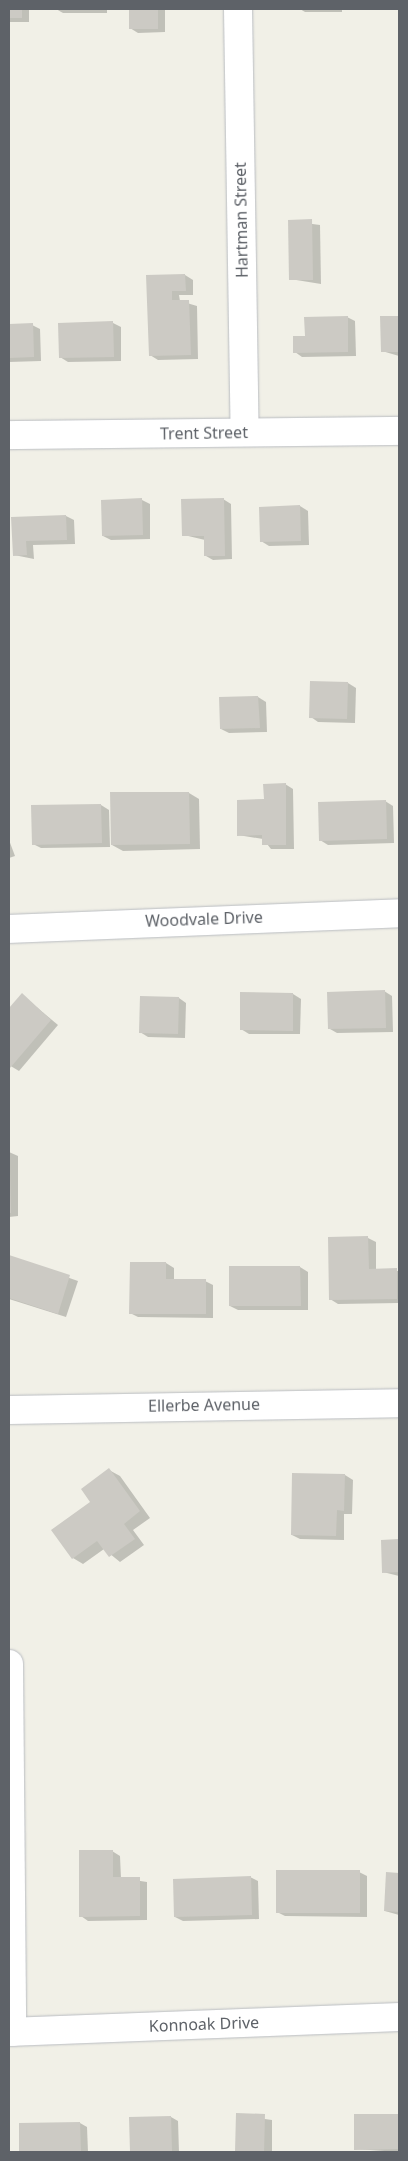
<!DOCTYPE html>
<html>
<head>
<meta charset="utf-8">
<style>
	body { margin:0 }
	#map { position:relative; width:408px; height:2161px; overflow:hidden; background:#f1f0e7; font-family:"Noto Sans",sans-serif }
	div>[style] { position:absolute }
	.shadow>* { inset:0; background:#0003 }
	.building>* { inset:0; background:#cccac4 }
	.roads { filter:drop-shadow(0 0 1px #b9bcc1) drop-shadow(0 0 1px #b9bcc1) }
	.minor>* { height:28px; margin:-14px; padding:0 14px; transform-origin:14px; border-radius:14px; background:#fff }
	span { translate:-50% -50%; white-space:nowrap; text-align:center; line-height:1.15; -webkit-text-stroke:4px #fff; paint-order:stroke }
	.street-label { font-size:16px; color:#5e6268 }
	.frame { position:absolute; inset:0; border:10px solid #5e6268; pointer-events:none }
</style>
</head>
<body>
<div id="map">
	<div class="shadow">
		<i style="clip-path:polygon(9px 9px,29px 9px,29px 22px,9px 22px)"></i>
		<i style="clip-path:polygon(56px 9px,107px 9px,107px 13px,63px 13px)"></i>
		<i style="clip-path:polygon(130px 9px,165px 9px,165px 32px,138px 33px,130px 28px)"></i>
		<i style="clip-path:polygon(300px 9px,342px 9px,342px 12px,305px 12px)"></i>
		<i style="clip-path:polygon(290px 221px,320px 225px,321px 284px,290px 279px)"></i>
		<i style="clip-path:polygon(185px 275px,193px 280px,193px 295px,179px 295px,180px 301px,197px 306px,198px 359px,158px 360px,150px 355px,147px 276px)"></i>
		<i style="clip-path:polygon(347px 317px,355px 321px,356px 356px,302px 357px,295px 352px,306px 337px)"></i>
		<i style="clip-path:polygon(381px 317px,399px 317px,399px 356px,382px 351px)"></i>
		<i style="clip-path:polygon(113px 323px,121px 327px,121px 361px,68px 362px,60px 357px)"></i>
		<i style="clip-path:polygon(9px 325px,32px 325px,40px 329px,41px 361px,9px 362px)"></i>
		<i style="clip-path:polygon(223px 499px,231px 504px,232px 559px,213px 560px,206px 556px,205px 540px,184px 535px)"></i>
		<i style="clip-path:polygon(142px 500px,150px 504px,150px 539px,111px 540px,103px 536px)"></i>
		<i style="clip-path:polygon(300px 506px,308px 511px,309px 545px,269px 546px,261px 541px,260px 508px)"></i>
		<i style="clip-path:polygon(66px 516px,74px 520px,75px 544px,33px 545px,34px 559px,14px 555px,12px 518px)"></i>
		<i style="clip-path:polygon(348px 683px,356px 688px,355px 723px,318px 722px,311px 717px)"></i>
		<i style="clip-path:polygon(258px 697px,266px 702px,267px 732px,229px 733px,221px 729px)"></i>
		<i style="clip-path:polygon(285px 784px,293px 789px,294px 849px,271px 849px,263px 839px,238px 835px,265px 801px)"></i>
		<i style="clip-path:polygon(189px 793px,199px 799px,200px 849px,123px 851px,112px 845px)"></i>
		<i style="clip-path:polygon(385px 801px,393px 806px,394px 843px,328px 845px,320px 840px)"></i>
		<i style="clip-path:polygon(101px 805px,109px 810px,110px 847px,41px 848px,33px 844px)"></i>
		<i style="clip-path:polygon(9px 840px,15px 856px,9px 858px)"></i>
		<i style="clip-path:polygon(384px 991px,392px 996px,393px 1032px,337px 1033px,330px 1029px)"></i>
		<i style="clip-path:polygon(241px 993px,293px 994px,301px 999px,300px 1034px,249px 1034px,241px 1029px)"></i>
		<i style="clip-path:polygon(22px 995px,58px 1025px,19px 1071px,9px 1065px,9px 1010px)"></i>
		<i style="clip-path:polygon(179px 998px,186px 1003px,185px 1038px,148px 1037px,140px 1032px)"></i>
		<i style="clip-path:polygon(9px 1152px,18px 1156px,18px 1216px,9px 1217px)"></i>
		<i style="clip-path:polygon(368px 1238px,376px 1242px,376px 1270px,399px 1271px,399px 1303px,338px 1304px,330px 1299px)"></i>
		<i style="clip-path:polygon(9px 1257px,78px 1281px,66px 1317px,9px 1299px)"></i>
		<i style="clip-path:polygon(131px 1263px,166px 1263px,174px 1268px,174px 1280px,205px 1281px,213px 1285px,213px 1318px,138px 1317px,130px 1313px)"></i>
		<i style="clip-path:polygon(300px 1267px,308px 1272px,308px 1310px,238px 1310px,230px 1306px,230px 1268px)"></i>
		<i style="clip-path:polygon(109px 1470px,120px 1476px,150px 1518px,133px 1530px,144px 1545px,120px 1562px,104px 1549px,83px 1564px,73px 1558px)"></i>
		<i style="clip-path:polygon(345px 1475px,353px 1480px,352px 1514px,344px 1514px,344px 1540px,300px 1539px,292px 1535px)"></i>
		<i style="clip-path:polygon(382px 1541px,399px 1541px,399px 1576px,383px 1572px)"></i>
		<i style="clip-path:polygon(112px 1851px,120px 1856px,121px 1878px,147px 1882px,147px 1920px,88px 1921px,81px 1916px)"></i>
		<i style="clip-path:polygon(359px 1872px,367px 1876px,367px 1917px,285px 1916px,277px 1912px)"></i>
		<i style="clip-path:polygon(387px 1874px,399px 1874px,399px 1915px,385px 1911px)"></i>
		<i style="clip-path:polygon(250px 1877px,258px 1881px,259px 1919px,183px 1921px,175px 1917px)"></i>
		<i style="clip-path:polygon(237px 2115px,272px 2120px,272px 2152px,237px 2152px)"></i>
		<i style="clip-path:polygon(399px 2115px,399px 2152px,355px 2149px,355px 2116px)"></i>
		<i style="clip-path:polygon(171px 2117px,178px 2121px,179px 2152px,131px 2152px,130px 2118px)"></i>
		<i style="clip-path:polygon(80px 2123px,87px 2127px,88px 2152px,21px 2152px,20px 2124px)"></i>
	</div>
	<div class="building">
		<i style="clip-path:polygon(9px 9px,22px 9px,22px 18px,9px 18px)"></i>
		<i style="clip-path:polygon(129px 9px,158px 9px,158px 29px,129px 29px)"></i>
		<i style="clip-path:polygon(312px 219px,313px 280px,289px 280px,288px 220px)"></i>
		<i style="clip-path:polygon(185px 274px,186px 291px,172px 291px,172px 300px,189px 300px,191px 355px,149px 356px,146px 275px)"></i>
		<i style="clip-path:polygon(348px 316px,348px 352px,293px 353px,293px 336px,305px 336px,304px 317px)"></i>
		<i style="clip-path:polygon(380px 316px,399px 316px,399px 352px,381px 352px)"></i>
		<i style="clip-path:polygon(113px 321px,114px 357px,59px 358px,58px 323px)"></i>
		<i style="clip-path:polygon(33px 323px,34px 357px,9px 358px,9px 324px)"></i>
		<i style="clip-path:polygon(142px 498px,143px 535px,102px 536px,101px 500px)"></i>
		<i style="clip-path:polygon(224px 498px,225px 556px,204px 556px,204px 536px,182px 536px,181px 499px)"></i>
		<i style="clip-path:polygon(300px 505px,301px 541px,260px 542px,259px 507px)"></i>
		<i style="clip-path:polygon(66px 515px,67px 540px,26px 541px,27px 555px,13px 556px,11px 517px)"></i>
		<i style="clip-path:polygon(310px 681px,348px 682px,347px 719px,309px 718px)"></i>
		<i style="clip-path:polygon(258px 696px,260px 728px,220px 729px,219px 697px)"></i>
		<i style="clip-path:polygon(286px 783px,286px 845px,262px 845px,262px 835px,237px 836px,237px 800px,264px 799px,263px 784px)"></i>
		<i style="clip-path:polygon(110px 792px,189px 792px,190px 844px,111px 845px)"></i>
		<i style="clip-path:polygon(386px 800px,387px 839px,319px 841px,318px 802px)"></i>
		<i style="clip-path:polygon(101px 804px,102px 843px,32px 845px,31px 805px)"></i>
		<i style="clip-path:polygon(385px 990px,386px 1028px,328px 1029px,327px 992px)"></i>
		<i style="clip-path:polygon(240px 992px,293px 993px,293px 1031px,240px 1030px)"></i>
		<i style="clip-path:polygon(22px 993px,51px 1020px,10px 1068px,9px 1008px)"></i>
		<i style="clip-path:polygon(140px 996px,179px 997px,178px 1034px,139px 1033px)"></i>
		<i style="clip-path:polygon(9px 1171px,10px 1171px,11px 1213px,9px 1213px)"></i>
		<i style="clip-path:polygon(368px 1236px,369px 1269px,397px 1268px,397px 1299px,329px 1300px,328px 1237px)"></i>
		<i style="clip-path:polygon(9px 1255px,70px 1275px,58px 1314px,9px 1298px)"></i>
		<i style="clip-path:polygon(130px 1262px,166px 1262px,166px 1279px,206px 1279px,206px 1314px,129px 1314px)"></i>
		<i style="clip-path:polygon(229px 1266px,300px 1266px,301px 1306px,229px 1306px)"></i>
		<i style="clip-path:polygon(109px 1468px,140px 1511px,124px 1524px,135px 1539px,109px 1557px,97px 1541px,72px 1559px,51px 1530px,90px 1502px,81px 1489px)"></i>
		<i style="clip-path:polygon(292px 1473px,345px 1474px,344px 1511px,337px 1510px,336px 1536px,291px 1535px)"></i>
		<i style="clip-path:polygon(399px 1539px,399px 1572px,382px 1573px,381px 1540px)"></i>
		<i style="clip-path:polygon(79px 1850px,113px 1850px,113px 1877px,140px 1877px,140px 1916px,79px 1917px)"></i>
		<i style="clip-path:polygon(276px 1870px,360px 1870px,360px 1913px,276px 1913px)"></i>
		<i style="clip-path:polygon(386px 1872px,399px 1873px,399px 1912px,384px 1911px)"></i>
		<i style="clip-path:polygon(251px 1876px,252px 1915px,174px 1917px,173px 1879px)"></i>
		<i style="clip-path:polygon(236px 2113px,265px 2114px,264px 2152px,235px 2152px)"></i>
		<i style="clip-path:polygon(354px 2114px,399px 2114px,399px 2149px,354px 2150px)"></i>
		<i style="clip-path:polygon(171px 2116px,172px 2152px,130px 2152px,129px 2117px)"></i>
		<i style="clip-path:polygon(80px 2122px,81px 2152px,19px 2152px,19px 2123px)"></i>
	</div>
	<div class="roads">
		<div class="minor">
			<i style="left:238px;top:9px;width:423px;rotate:89.1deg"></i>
			<i style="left:9px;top:435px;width:390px;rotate:-0.6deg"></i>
			<i style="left:9px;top:929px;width:390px;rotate:-2.3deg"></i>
			<i style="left:9px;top:1410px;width:390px;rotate:-1deg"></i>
			<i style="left:9px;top:1664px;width:368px;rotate:89.5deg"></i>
			<i style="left:9px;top:2032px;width:390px;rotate:-2.2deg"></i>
		</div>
	</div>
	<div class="street-label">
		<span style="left:241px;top:220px;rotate:-91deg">Hartman Street</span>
		<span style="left:204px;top:433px;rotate:-1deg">Trent Street</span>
		<span style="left:204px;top:919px;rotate:-2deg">Woodvale Drive</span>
		<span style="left:204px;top:1405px;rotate:-1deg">Ellerbe Avenue</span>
		<span style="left:204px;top:2024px;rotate:-2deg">Konnoak Drive</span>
	</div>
	<div class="frame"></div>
</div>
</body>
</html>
